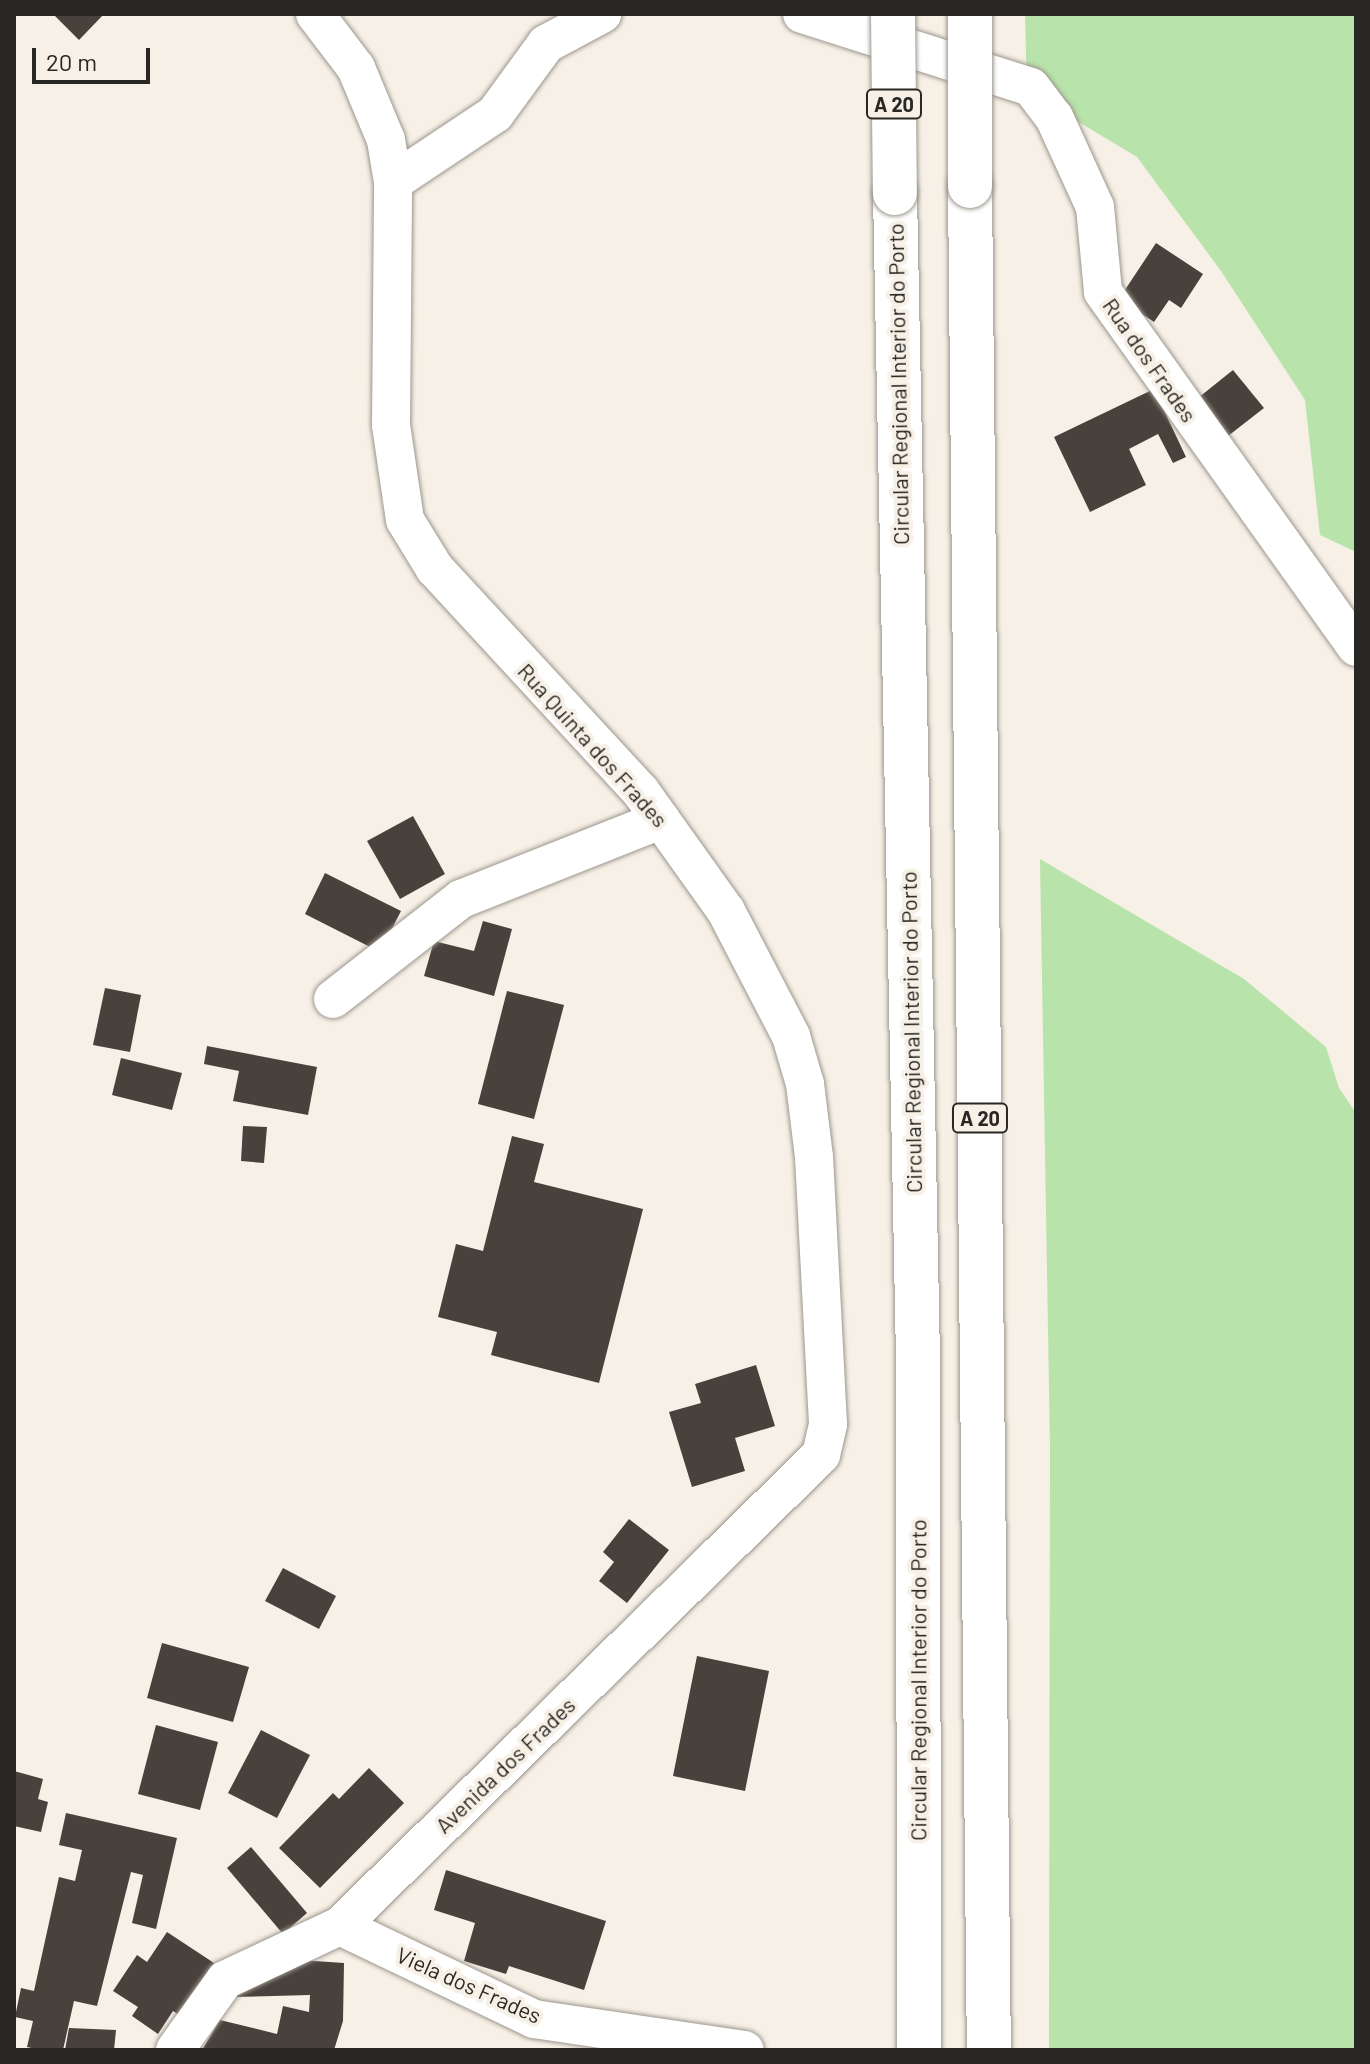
<!DOCTYPE html>
<html>
<head>
<meta charset="utf-8">
<style>
	body { margin:0 }
	#map { position:relative; width:1370px; height:2064px; overflow:hidden; background:#f6f0e6; font-family:Barlow,sans-serif }
	div>[style] { position:absolute }
	.green>* { inset:0; background:#b8e3aa }
	.building>* { inset:0; background:#49413b }
	.roads { filter:drop-shadow(0 0 2px #9c968d) drop-shadow(0 0 2px #9c968d) }
	.minor>* { height:38px; margin:-19px; padding:0 19px; transform-origin:19px; border-radius:19px; background:#fff }
	.highway>* { height:44px; margin:-22px; padding:0 22px; transform-origin:22px; border-radius:22px; background:#fff }
	.bridges { filter:drop-shadow(0 0 2px #9c968d) drop-shadow(0 0 2px #9c968d) }
	.highway-bridge>* { height:44px; margin:-22px; padding:0 22px; transform-origin:22px; border-radius:22px; background:#fff }
	span { translate:-50% -50%; white-space:nowrap; text-align:center; line-height:1.15; -webkit-text-stroke:8px #f6f0e6; paint-order:stroke }
	.shield-label span { padding:2px 6px; background:#f6f0e6; border:2px solid; border-radius:6px; -webkit-text-stroke-width:0 }
	.shield-label { font-size:20px; color:#292723; font-weight:700 }
	.street-label { font-size:22px; color:#292723 }
	.frame { position:absolute; inset:0; border:16px solid #292723; pointer-events:none }
	.scale { position:absolute; left:32px; top:48px; width:118px; height:36px; box-sizing:border-box; border:4px solid #292723; border-top:0; padding-left:10px; font-size:24px; line-height:28px; white-space:nowrap; color:#292723; -webkit-text-stroke:6px #f6f0e6; paint-order:stroke }
</style>
</head>
<body>
<div id="map">
	<div class="green">
		<i style="clip-path:polygon(1025px 14px,1356px 14px,1356px 552px,1320px 535px,1305px 400px,1221px 271px,1137px 157px,1027px 91px)"></i>
		<i style="clip-path:polygon(1040px 859px,1244px 979px,1326px 1047px,1339px 1088px,1356px 1113px,1356px 2050px,1049px 2050px,1050px 1447px)"></i>
	</div>
	<div class="building">
		<i style="clip-path:polygon(53px 14px,104px 14px,79px 40px)"></i>
		<i style="clip-path:polygon(1156px 243px,1203px 274px,1181px 308px,1169px 300px,1154px 322px,1119px 299px)"></i>
		<i style="clip-path:polygon(1233px 370px,1264px 408px,1228px 436px,1198px 398px)"></i>
		<i style="clip-path:polygon(1154px 389px,1186px 457px,1173px 463px,1158px 434px,1129px 449px,1146px 485px,1090px 512px,1054px 437px)"></i>
		<i style="clip-path:polygon(413px 816px,445px 874px,400px 899px,367px 841px)"></i>
		<i style="clip-path:polygon(325px 873px,401px 911px,380px 952px,305px 914px)"></i>
		<i style="clip-path:polygon(483px 921px,512px 929px,494px 996px,424px 976px,434px 941px,474px 951px)"></i>
		<i style="clip-path:polygon(105px 988px,141px 995px,130px 1052px,93px 1045px)"></i>
		<i style="clip-path:polygon(507px 991px,564px 1005px,534px 1119px,478px 1104px)"></i>
		<i style="clip-path:polygon(207px 1046px,317px 1067px,308px 1115px,233px 1101px,239px 1071px,204px 1064px)"></i>
		<i style="clip-path:polygon(121px 1058px,182px 1073px,172px 1110px,112px 1095px)"></i>
		<i style="clip-path:polygon(243px 1126px,267px 1127px,264px 1163px,241px 1161px)"></i>
		<i style="clip-path:polygon(512px 1136px,544px 1144px,534px 1182px,643px 1209px,599px 1383px,491px 1355px,497px 1332px,438px 1317px,456px 1244px,483px 1251px)"></i>
		<i style="clip-path:polygon(756px 1365px,775px 1426px,735px 1438px,745px 1471px,692px 1487px,669px 1412px,701px 1403px,695px 1384px)"></i>
		<i style="clip-path:polygon(629px 1519px,669px 1550px,627px 1603px,599px 1581px,614px 1562px,603px 1552px)"></i>
		<i style="clip-path:polygon(283px 1568px,336px 1596px,319px 1629px,265px 1601px)"></i>
		<i style="clip-path:polygon(162px 1643px,249px 1667px,233px 1722px,147px 1698px)"></i>
		<i style="clip-path:polygon(697px 1656px,769px 1671px,745px 1791px,673px 1776px)"></i>
		<i style="clip-path:polygon(156px 1725px,218px 1742px,200px 1810px,138px 1794px)"></i>
		<i style="clip-path:polygon(261px 1730px,310px 1755px,277px 1818px,228px 1793px)"></i>
		<i style="clip-path:polygon(369px 1768px,404px 1803px,320px 1888px,279px 1848px,333px 1793px,339px 1799px)"></i>
		<i style="clip-path:polygon(14px 1771px,43px 1779px,38px 1799px,48px 1802px,41px 1832px,14px 1826px)"></i>
		<i style="clip-path:polygon(66px 1813px,177px 1838px,156px 1929px,132px 1923px,143px 1875px,131px 1872px,97px 2006px,74px 2001px,63px 2050px,40px 2050px,27px 2047px,33px 2021px,15px 2017px,21px 1988px,34px 1991px,59px 1877px,75px 1881px,82px 1850px,59px 1845px)"></i>
		<i style="clip-path:polygon(251px 1847px,307px 1913px,283px 1934px,227px 1868px)"></i>
		<i style="clip-path:polygon(446px 1870px,606px 1921px,584px 1990px,509px 1966px,506px 1974px,464px 1961px,475px 1923px,434px 1910px)"></i>
		<i style="clip-path:polygon(167px 1932px,214px 1963px,179px 2015px,173px 2011px,158px 2034px,132px 2016px,138px 2007px,113px 1991px,137px 1955px,147px 1962px)"></i>
		<i style="clip-path:polygon(285px 1959px,344px 1963px,343px 2021px,334px 2050px,202px 2050px,220px 2020px,277px 2034px,283px 2006px,309px 2012px,310px 1995px,232px 1997px)"></i>
		<i style="clip-path:polygon(69px 2028px,116px 2030px,114px 2050px,65px 2050px)"></i>
	</div>
	<div class="roads">
		<div class="minor">
			<i style="left:802px;top:14px;width:240px;rotate:17.7deg"></i>
			<i style="left:1031px;top:87px;width:38px;rotate:53deg"></i>
			<i style="left:1054px;top:117px;width:99px;rotate:65.5deg"></i>
			<i style="left:1095px;top:207px;width:85px;rotate:84.6deg"></i>
			<i style="left:1103px;top:292px;width:436px;rotate:54.5deg"></i>
			<i style="left:393px;top:182px;width:123px;rotate:-33.7deg"></i>
			<i style="left:495px;top:114px;width:87px;rotate:-53.9deg"></i>
			<i style="left:546px;top:44px;width:64px;rotate:-28.2deg"></i>
			<i style="left:333px;top:999px;width:162px;rotate:-38deg"></i>
			<i style="left:461px;top:899px;width:215px;rotate:-21.6deg"></i>
			<i style="left:340px;top:1926px;width:215px;rotate:25.6deg"></i>
			<i style="left:534px;top:2019px;width:213px;rotate:8.4deg"></i>
			<i style="left:175px;top:2050px;width:86px;rotate:-54.5deg"></i>
			<i style="left:225px;top:1980px;width:127px;rotate:-25.2deg"></i>
			<i style="left:340px;top:1926px;width:673px;rotate:-44.4deg"></i>
			<i style="left:821px;top:1455px;width:32px;rotate:-77deg"></i>
			<i style="left:828px;top:1424px;width:267px;rotate:-93deg"></i>
			<i style="left:814px;top:1157px;width:74px;rotate:-97deg"></i>
			<i style="left:805px;top:1084px;width:50px;rotate:-106.3deg"></i>
			<i style="left:791px;top:1036px;width:141px;rotate:-117.5deg"></i>
			<i style="left:726px;top:911px;width:146px;rotate:-125.5deg"></i>
			<i style="left:641px;top:792px;width:304px;rotate:-132.7deg"></i>
			<i style="left:435px;top:569px;width:57px;rotate:-121.5deg"></i>
			<i style="left:405px;top:520px;width:96px;rotate:-98.4deg"></i>
			<i style="left:391px;top:425px;width:243px;rotate:-89.5deg"></i>
			<i style="left:393px;top:182px;width:43px;rotate:-99.5deg"></i>
			<i style="left:386px;top:140px;width:78px;rotate:-112.6deg"></i>
			<i style="left:356px;top:68px;width:68px;rotate:-127.2deg"></i>
		</div>
		<div class="highway">
			<i style="left:970px;top:186px;width:1864px;rotate:89.42deg"></i>
			<i style="left:895px;top:193px;width:1164px;rotate:88.87deg"></i>
			<i style="left:918px;top:1357px;width:693px;rotate:89.92deg"></i>
		</div>
	</div>
	<div class="bridges">
		<div class="highway-bridge">
			<i style="left:893px;top:14px;width:179px;rotate:89.4deg"></i>
			<i style="left:970px;top:14px;width:172px;rotate:90deg"></i>
		</div>
	</div>
	<div class="shield-label">
		<span style="left:894px;top:104px">A 20</span>
		<span style="left:980px;top:1118px">A 20</span>
	</div>
	<div class="street-label">
		<span style="left:1150px;top:360px;rotate:55deg">Rua dos Frades</span>
		<span style="left:898px;top:384px;rotate:-91deg">Circular Regional Interior do Porto</span>
		<span style="left:593px;top:745px;rotate:48deg">Rua Quinta dos Frades</span>
		<span style="left:911px;top:1032px;rotate:-91deg">Circular Regional Interior do Porto</span>
		<span style="left:918px;top:1680px;rotate:-90deg">Circular Regional Interior do Porto</span>
		<span style="left:505px;top:1765px;rotate:-44deg">Avenida dos Frades</span>
		<span style="left:469px;top:1985px;rotate:24deg">Viela dos Frades</span>
	</div>
	<div class="frame"></div>
	<div class="scale">20 m</div>
</div>
</body>
</html>
